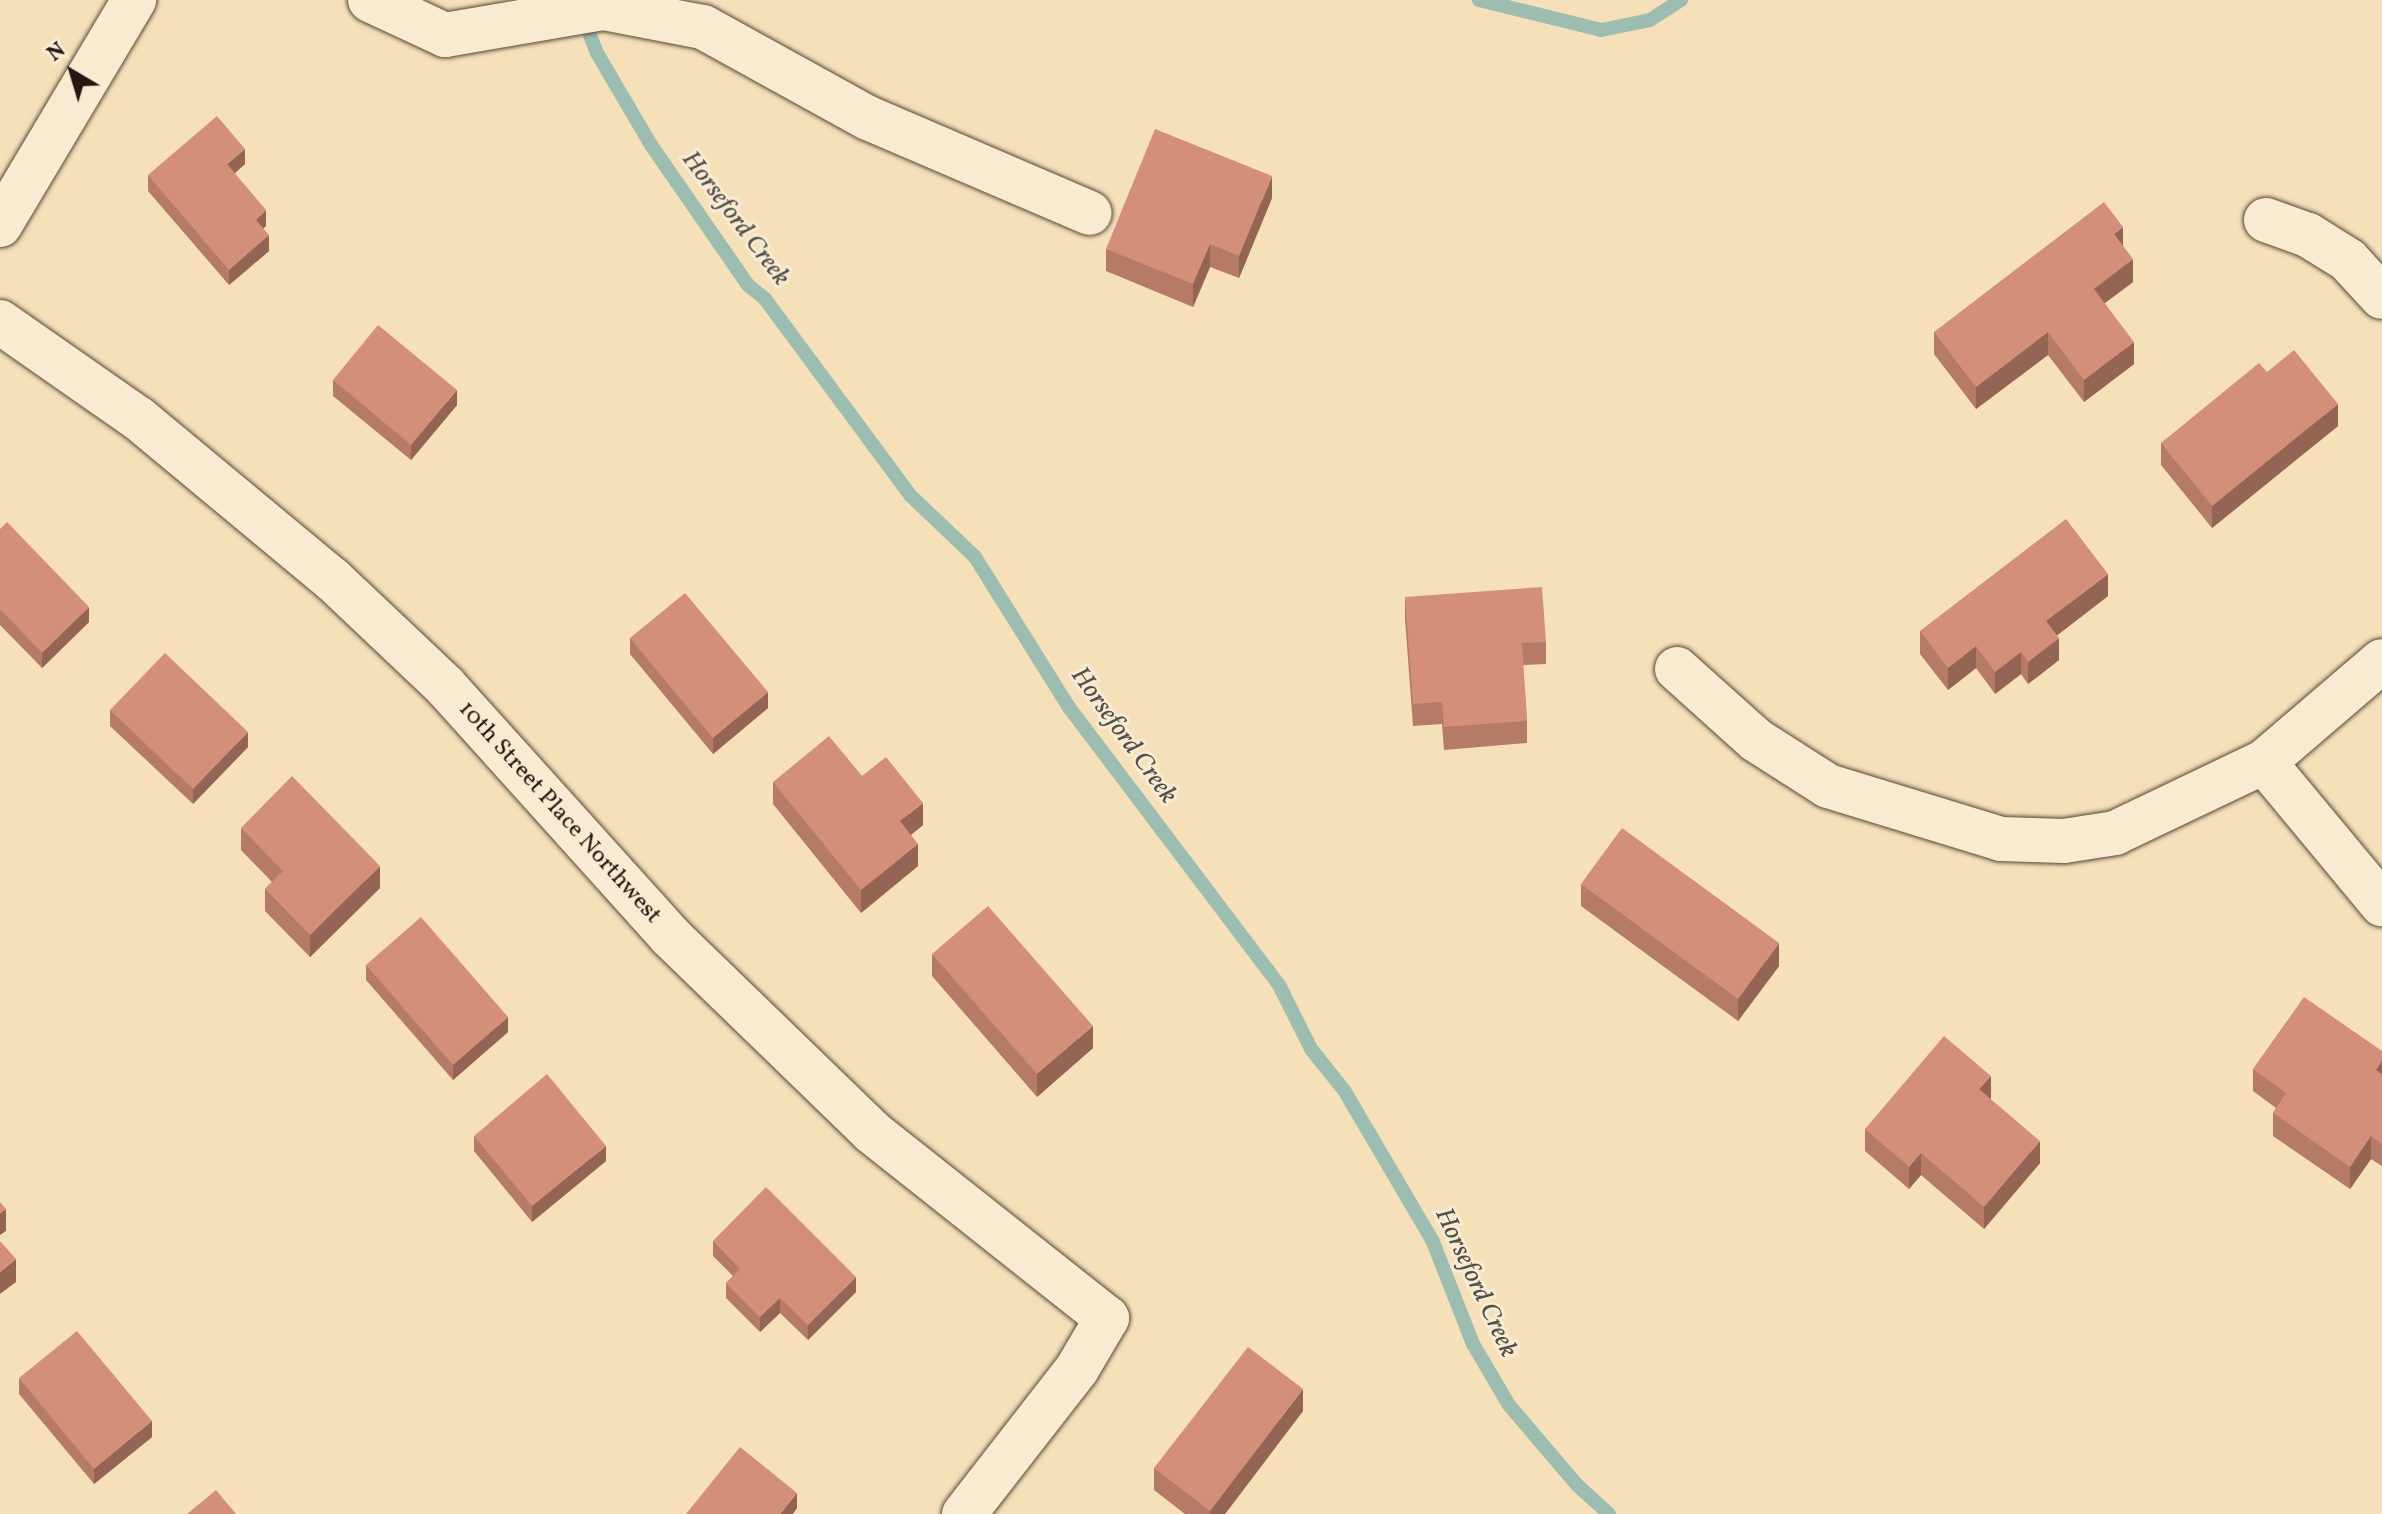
<!DOCTYPE html>
<html>
<head>
<meta charset="utf-8">
<style>
	body { margin:0 }
	#map { position:relative; width:2382px; height:1514px; overflow:hidden; background:#f5e0ba; font-family:Vollkorn,serif }
	div>[style] { position:absolute }
	.stream>* { height:14px; margin:-7px; padding:0 7px; transform-origin:7px; border-radius:7px; background:#9cbdb0 }
	.roads { filter:drop-shadow(0 0 2px #58483b) drop-shadow(0 0 2px #58483b) }
	.minor>* { height:44px; margin:-22px; padding:0 22px; transform-origin:22px; border-radius:22px; background:#f8ebd2 }
	.wall>* { inset:0; background:#b57b68 }
	.shaded-wall>* { inset:0; background:#946455 }
	.building>* { inset:0; background:#d38f79 }
	span { translate:-50% -50%; white-space:nowrap; text-align:center; line-height:1.15; -webkit-text-stroke:6px #f8ebd2; paint-order:stroke }
	.street-label { font-size:24px; color:#241611 }
	.water-label { font-size:26px; color:#4e5049; font-style:italic }
	.north { position:absolute; left:32px; top:32px; width:80px; height:80px; -webkit-text-stroke:6px #f8ebd2; paint-order:stroke; rotate:322deg; font-size:22px; font-weight:700; line-height:32px; text-align:center; color:#241611 }
	.north::after { content:''; display:block; margin:auto; width:28px; height:36px; background:#241611; clip-path:polygon(50% 0,100% 100%,50% 72%,0 100%) }
</style>
</head>
<body>
<div id="map">
	<div class="stream">
		<i style="left:1479px;top:0;width:126px;rotate:13.8deg"></i>
		<i style="left:1601px;top:30px;width:50px;rotate:-11.5deg"></i>
		<i style="left:1650px;top:20px;width:37px;rotate:-33deg"></i>
		<i style="left:582px;top:15px;width:41px;rotate:68.5deg"></i>
		<i style="left:597px;top:53px;width:107px;rotate:59.6deg"></i>
		<i style="left:651px;top:145px;width:170px;rotate:55.3deg"></i>
		<i style="left:748px;top:285px;width:22px;rotate:39deg"></i>
		<i style="left:765px;top:299px;width:245px;rotate:53.5deg"></i>
		<i style="left:911px;top:496px;width:88px;rotate:43.6deg"></i>
		<i style="left:975px;top:557px;width:176px;rotate:58deg"></i>
		<i style="left:1068px;top:706px;width:350px;rotate:52.9deg"></i>
		<i style="left:1279px;top:985px;width:72px;rotate:63.4deg"></i>
		<i style="left:1311px;top:1049px;width:53px;rotate:51.2deg"></i>
		<i style="left:1344px;top:1090px;width:176px;rotate:59.6deg"></i>
		<i style="left:1433px;top:1242px;width:110px;rotate:68.6deg"></i>
		<i style="left:1473px;top:1344px;width:71px;rotate:59.5deg"></i>
		<i style="left:1509px;top:1405px;width:105px;rotate:49.6deg"></i>
		<i style="left:1577px;top:1485px;width:43px;rotate:42.2deg"></i>
	</div>
	<div class="roads">
		<div class="minor">
			<i style="left:370px;top:0;width:83px;rotate:25deg"></i>
			<i style="left:445px;top:35px;width:160px;rotate:-9.7deg"></i>
			<i style="left:603px;top:8px;width:102px;rotate:10.8deg"></i>
			<i style="left:703px;top:27px;width:188px;rotate:28.9deg"></i>
			<i style="left:868px;top:118px;width:241px;rotate:23.2deg"></i>
			<i style="left:2266px;top:220px;width:45px;rotate:19.7deg"></i>
			<i style="left:2308px;top:235px;width:47px;rotate:32deg"></i>
			<i style="left:2348px;top:260px;width:50px;rotate:47.4deg"></i>
			<i style="left:0;top:225px;width:262px;rotate:-59.2deg"></i>
			<i style="left:0;top:322px;width:169px;rotate:34.9deg"></i>
			<i style="left:139px;top:419px;width:251px;rotate:39.7deg"></i>
			<i style="left:332px;top:579px;width:156px;rotate:43.4deg"></i>
			<i style="left:445px;top:686px;width:336px;rotate:48deg"></i>
			<i style="left:670px;top:936px;width:281px;rotate:44.1deg"></i>
			<i style="left:872px;top:1132px;width:300px;rotate:38.4deg"></i>
			<i style="left:1107px;top:1318px;width:59px;rotate:120.5deg"></i>
			<i style="left:1077px;top:1369px;width:184px;rotate:127.9deg"></i>
			<i style="left:1677px;top:669px;width:106px;rotate:41.9deg"></i>
			<i style="left:1756px;top:740px;width:85px;rotate:32.6deg"></i>
			<i style="left:1828px;top:786px;width:181px;rotate:17deg"></i>
			<i style="left:2001px;top:839px;width:63px;rotate:1.8deg"></i>
			<i style="left:2064px;top:841px;width:52px;rotate:-8.9deg"></i>
			<i style="left:2115px;top:833px;width:165px;rotate:-25.5deg"></i>
			<i style="left:2264px;top:762px;width:155px;rotate:-40.6deg"></i>
			<i style="left:2264px;top:762px;width:185px;rotate:50.3deg"></i>
		</div>
	</div>
	<div class="wall">
		<i style="clip-path:polygon(245px 164px,235px 173px,266px 226px,263px 228px,269px 251px,229px 285px,148px 191px,148px 175px)"></i>
		<i style="clip-path:polygon(1272px 198px,1239px 278px,1210px 267px,1193px 307px,1106px 271px,1106px 249px)"></i>
		<i style="clip-path:polygon(2123px 246px,2133px 282px,2105px 303px,2134px 364px,2084px 402px,2048px 355px,1976px 409px,1934px 354px,1934px 332px)"></i>
		<i style="clip-path:polygon(2267px 372px,2338px 426px,2212px 528px,2161px 465px,2161px 443px)"></i>
		<i style="clip-path:polygon(333px 380px,457px 405px,411px 460px,333px 396px)"></i>
		<i style="clip-path:polygon(0 529px,89px 622px,42px 668px,0 625px)"></i>
		<i style="clip-path:polygon(2108px 596px,2057px 635px,2059px 660px,2028px 684px,2021px 674px,1995px 694px,1976px 668px,1948px 690px,1920px 654px,1920px 631px)"></i>
		<i style="clip-path:polygon(1405px 597px,1546px 642px,1546px 664px,1523px 665px,1527px 721px,1527px 743px,1444px 750px,1442px 724px,1413px 726px,1405px 619px)"></i>
		<i style="clip-path:polygon(630px 638px,768px 708px,713px 754px,630px 654px)"></i>
		<i style="clip-path:polygon(110px 710px,248px 747px,193px 804px,110px 726px)"></i>
		<i style="clip-path:polygon(862px 776px,923px 825px,911px 835px,918px 866px,861px 913px,773px 804px,773px 782px)"></i>
		<i style="clip-path:polygon(241px 828px,380px 888px,310px 957px,265px 911px,265px 889px,272px 882px,241px 850px)"></i>
		<i style="clip-path:polygon(1581px 884px,1779px 966px,1738px 1021px,1581px 906px)"></i>
		<i style="clip-path:polygon(932px 954px,1093px 1048px,1037px 1097px,932px 976px)"></i>
		<i style="clip-path:polygon(366px 965px,508px 1032px,453px 1080px,366px 980px)"></i>
		<i style="clip-path:polygon(2382px 1051px,2382px 1166px,2371px 1159px,2350px 1189px,2273px 1136px,2273px 1113px,2276px 1108px,2253px 1091px,2253px 1069px)"></i>
		<i style="clip-path:polygon(1991px 1098px,1990px 1099px,2040px 1163px,1984px 1229px,1921px 1175px,1909px 1189px,1865px 1151px,1865px 1129px)"></i>
		<i style="clip-path:polygon(474px 1136px,606px 1161px,532px 1222px,474px 1151px)"></i>
		<i style="clip-path:polygon(713px 1241px,856px 1292px,808px 1340px,780px 1313px,760px 1332px,726px 1298px,726px 1283px,733px 1276px,713px 1256px)"></i>
		<i style="clip-path:polygon(19px 1378px,152px 1437px,94px 1484px,19px 1394px)"></i>
		<i style="clip-path:polygon(1303px 1411px,1225px 1514px,1185px 1514px,1154px 1490px,1154px 1468px)"></i>
	</div>
	<div class="shaded-wall">
		<i style="clip-path:polygon(245px 149px,245px 164px,227px 180px,227px 164px)"></i>
		<i style="clip-path:polygon(1272px 176px,1272px 198px,1239px 278px,1239px 256px)"></i>
		<i style="clip-path:polygon(266px 210px,266px 226px,256px 235px,256px 220px)"></i>
		<i style="clip-path:polygon(2123px 227px,2123px 249px,2114px 234px)"></i>
		<i style="clip-path:polygon(269px 235px,269px 251px,229px 285px,229px 270px)"></i>
		<i style="clip-path:polygon(1210px 244px,1210px 267px,1193px 307px,1193px 284px)"></i>
		<i style="clip-path:polygon(2133px 259px,2133px 282px,2094px 311px,2094px 289px)"></i>
		<i style="clip-path:polygon(2048px 332px,2048px 355px,1976px 409px,1976px 387px)"></i>
		<i style="clip-path:polygon(2134px 342px,2134px 364px,2084px 402px,2084px 380px)"></i>
		<i style="clip-path:polygon(457px 390px,457px 405px,411px 460px,411px 445px)"></i>
		<i style="clip-path:polygon(2338px 404px,2338px 426px,2212px 528px,2212px 506px)"></i>
		<i style="clip-path:polygon(2108px 574px,2108px 596px,2046px 644px,2046px 621px)"></i>
		<i style="clip-path:polygon(89px 607px,89px 622px,42px 668px,42px 653px)"></i>
		<i style="clip-path:polygon(2059px 638px,2059px 660px,2028px 684px,2028px 662px)"></i>
		<i style="clip-path:polygon(1976px 646px,1976px 668px,1948px 690px,1948px 668px)"></i>
		<i style="clip-path:polygon(2021px 652px,2021px 674px,1995px 694px,1995px 672px)"></i>
		<i style="clip-path:polygon(768px 692px,768px 708px,713px 754px,713px 738px)"></i>
		<i style="clip-path:polygon(248px 732px,248px 747px,193px 804px,193px 789px)"></i>
		<i style="clip-path:polygon(923px 803px,923px 825px,900px 843px,900px 821px)"></i>
		<i style="clip-path:polygon(918px 844px,918px 866px,861px 913px,861px 890px)"></i>
		<i style="clip-path:polygon(380px 866px,380px 888px,310px 957px,310px 935px)"></i>
		<i style="clip-path:polygon(1779px 943px,1779px 966px,1738px 1021px,1738px 999px)"></i>
		<i style="clip-path:polygon(508px 1017px,508px 1032px,453px 1080px,453px 1065px)"></i>
		<i style="clip-path:polygon(1093px 1026px,1093px 1048px,1037px 1097px,1037px 1074px)"></i>
		<i style="clip-path:polygon(2382px 1061px,2382px 1084px,2376px 1070px)"></i>
		<i style="clip-path:polygon(1991px 1076px,1991px 1098px,1979px 1112px,1979px 1089px)"></i>
		<i style="clip-path:polygon(2371px 1136px,2371px 1159px,2350px 1189px,2350px 1167px)"></i>
		<i style="clip-path:polygon(2040px 1141px,2040px 1163px,1984px 1229px,1984px 1207px)"></i>
		<i style="clip-path:polygon(606px 1146px,606px 1161px,532px 1222px,532px 1206px)"></i>
		<i style="clip-path:polygon(1921px 1153px,1921px 1175px,1909px 1189px,1909px 1167px)"></i>
		<i style="clip-path:polygon(6px 1209px,6px 1231px,0 1235px,0 1213px)"></i>
		<i style="clip-path:polygon(16px 1259px,16px 1282px,0 1294px,0 1272px)"></i>
		<i style="clip-path:polygon(856px 1277px,856px 1292px,808px 1340px,808px 1325px)"></i>
		<i style="clip-path:polygon(780px 1298px,780px 1313px,760px 1332px,760px 1317px)"></i>
		<i style="clip-path:polygon(1303px 1389px,1303px 1411px,1225px 1514px,1210px 1514px,1210px 1511px)"></i>
		<i style="clip-path:polygon(152px 1421px,152px 1437px,94px 1484px,94px 1469px)"></i>
		<i style="clip-path:polygon(797px 1493px,797px 1508px,793px 1514px,780px 1514px)"></i>
	</div>
	<div class="building">
		<i style="clip-path:polygon(217px 116px,245px 149px,227px 164px,266px 210px,256px 220px,269px 235px,229px 270px,148px 175px)"></i>
		<i style="clip-path:polygon(1155px 129px,1272px 176px,1239px 256px,1210px 244px,1193px 284px,1106px 249px)"></i>
		<i style="clip-path:polygon(2104px 202px,2123px 227px,2114px 234px,2133px 259px,2094px 289px,2134px 342px,2084px 380px,2048px 332px,1976px 387px,1934px 332px)"></i>
		<i style="clip-path:polygon(378px 325px,457px 390px,411px 445px,333px 380px)"></i>
		<i style="clip-path:polygon(2294px 350px,2338px 404px,2212px 506px,2161px 443px,2259px 363px,2267px 372px)"></i>
		<i style="clip-path:polygon(2066px 519px,2108px 574px,2046px 621px,2059px 638px,2028px 662px,2021px 652px,1995px 672px,1976px 646px,1948px 668px,1920px 631px)"></i>
		<i style="clip-path:polygon(7px 522px,89px 607px,42px 653px,0 609px,0 529px)"></i>
		<i style="clip-path:polygon(1542px 587px,1546px 642px,1522px 643px,1527px 721px,1444px 727px,1442px 702px,1413px 704px,1405px 597px)"></i>
		<i style="clip-path:polygon(685px 593px,768px 692px,713px 738px,630px 638px)"></i>
		<i style="clip-path:polygon(165px 653px,248px 732px,193px 789px,110px 710px)"></i>
		<i style="clip-path:polygon(829px 736px,862px 776px,886px 757px,923px 803px,900px 821px,918px 844px,861px 890px,773px 782px)"></i>
		<i style="clip-path:polygon(292px 776px,380px 866px,310px 935px,265px 889px,283px 871px,241px 828px)"></i>
		<i style="clip-path:polygon(1622px 828px,1779px 943px,1738px 999px,1581px 884px)"></i>
		<i style="clip-path:polygon(988px 906px,1093px 1026px,1037px 1074px,932px 954px)"></i>
		<i style="clip-path:polygon(421px 917px,508px 1017px,453px 1065px,366px 965px)"></i>
		<i style="clip-path:polygon(2304px 997px,2382px 1051px,2382px 1061px,2376px 1070px,2382px 1074px,2382px 1144px,2371px 1136px,2350px 1167px,2273px 1113px,2286px 1093px,2253px 1069px)"></i>
		<i style="clip-path:polygon(1944px 1036px,1991px 1076px,1979px 1089px,2040px 1141px,1984px 1207px,1921px 1153px,1909px 1167px,1865px 1129px)"></i>
		<i style="clip-path:polygon(547px 1074px,606px 1146px,532px 1206px,474px 1136px)"></i>
		<i style="clip-path:polygon(766px 1187px,856px 1277px,808px 1325px,780px 1298px,760px 1317px,726px 1283px,740px 1269px,713px 1241px)"></i>
		<i style="clip-path:polygon(0 1202px,6px 1209px,0 1213px)"></i>
		<i style="clip-path:polygon(0 1241px,16px 1259px,0 1272px)"></i>
		<i style="clip-path:polygon(77px 1331px,152px 1421px,94px 1469px,19px 1378px)"></i>
		<i style="clip-path:polygon(1248px 1347px,1303px 1389px,1210px 1511px,1154px 1468px)"></i>
		<i style="clip-path:polygon(740px 1447px,797px 1493px,780px 1514px,686px 1514px)"></i>
		<i style="clip-path:polygon(216px 1490px,236px 1514px,187px 1514px)"></i>
	</div>
	<div class="street-label">
		<span style="left:559px;top:813px;rotate:48deg">10th Street Place Northwest</span>
	</div>
	<div class="water-label">
		<span style="left:735px;top:219px;rotate:53deg">Horseford Creek</span>
		<span style="left:1123px;top:736px;rotate:54deg">Horseford Creek</span>
		<span style="left:1475px;top:1283px;rotate:65deg">Horseford Creek</span>
	</div>
	<div class="north">N</div>
</div>
</body>
</html>
